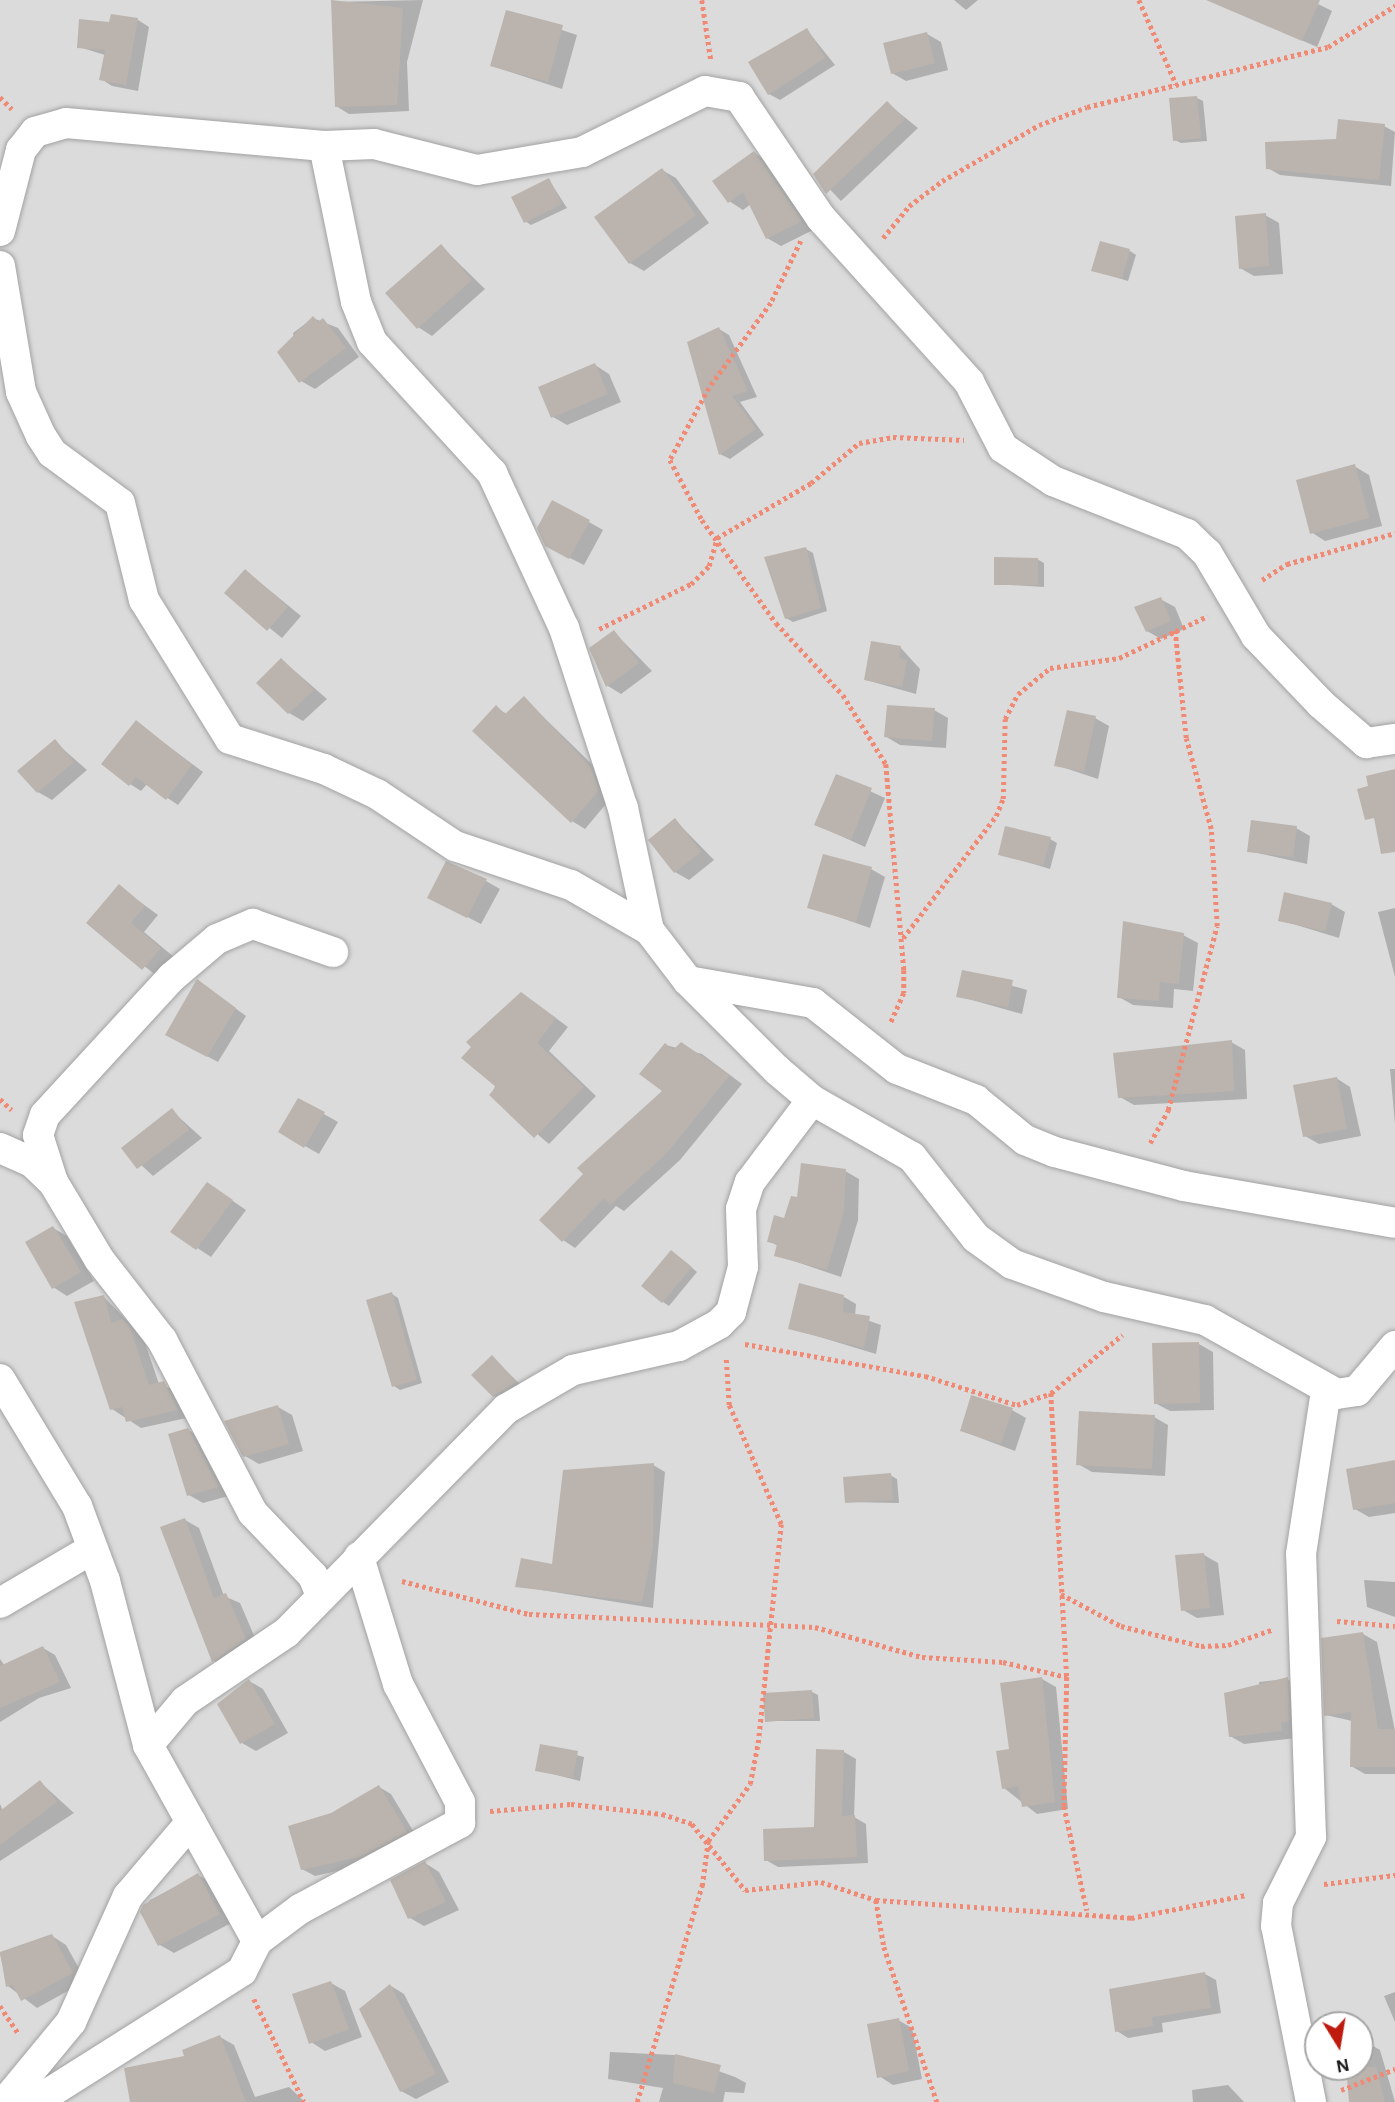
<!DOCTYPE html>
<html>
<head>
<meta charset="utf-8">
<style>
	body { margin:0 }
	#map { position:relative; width:1395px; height:2102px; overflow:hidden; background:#eeece5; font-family:"Alegreya Sans",sans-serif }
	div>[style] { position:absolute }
	.residential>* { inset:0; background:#dcdbdb }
	.shadow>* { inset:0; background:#0003 }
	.building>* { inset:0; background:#bbb4ae }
	.path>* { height:4.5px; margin-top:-2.25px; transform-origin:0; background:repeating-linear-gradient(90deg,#f08a74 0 3.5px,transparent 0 7px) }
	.roads { filter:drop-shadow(0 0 2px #a2a2a2) drop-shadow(0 0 2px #a2a2a2) }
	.minor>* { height:30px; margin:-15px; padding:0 15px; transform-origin:15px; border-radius:15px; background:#fff }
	span { translate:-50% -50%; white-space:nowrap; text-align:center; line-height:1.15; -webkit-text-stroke:5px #fff; paint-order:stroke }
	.north { position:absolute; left:1304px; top:2011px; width:70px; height:70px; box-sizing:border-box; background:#fff; border:2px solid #a5a5a5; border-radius:50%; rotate:169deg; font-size:19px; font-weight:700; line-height:28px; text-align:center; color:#1e1e1e }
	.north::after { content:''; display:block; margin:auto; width:24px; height:32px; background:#be1b0e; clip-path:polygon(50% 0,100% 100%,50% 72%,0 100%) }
</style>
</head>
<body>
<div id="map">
	<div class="residential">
		<i style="clip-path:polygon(evenodd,0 0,1395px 0,1395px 2102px,0 2102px,0 0,1318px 2025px,1360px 2025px,1360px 2067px,1318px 2067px,1318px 2025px)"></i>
	</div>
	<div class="shadow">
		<i style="clip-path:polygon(423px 0,407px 62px,409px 111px,349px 114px,336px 106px,333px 2px)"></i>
		<i style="clip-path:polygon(954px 0,978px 0,966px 10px)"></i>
		<i style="clip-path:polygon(1259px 0,1310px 0,1332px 11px,1317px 47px,1251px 18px)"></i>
		<i style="clip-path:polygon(507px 12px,577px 35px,562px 89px,492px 66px)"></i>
		<i style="clip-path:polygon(138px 20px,149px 27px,138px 91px,112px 86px,101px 79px,105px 55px,79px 47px,111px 23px)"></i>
		<i style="clip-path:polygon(807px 30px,835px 65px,780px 100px,769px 94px)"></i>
		<i style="clip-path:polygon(927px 34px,941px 42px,948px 70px,906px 81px,892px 73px)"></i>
		<i style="clip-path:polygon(1197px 98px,1203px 101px,1207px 141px,1181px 143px,1175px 140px)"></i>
		<i style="clip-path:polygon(887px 103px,918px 128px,841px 201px,815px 174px)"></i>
		<i style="clip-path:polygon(1384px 126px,1395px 132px,1391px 186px,1280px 175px,1268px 168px)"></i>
		<i style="clip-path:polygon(754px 153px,768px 161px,815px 229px,781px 246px,767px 238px,751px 204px,743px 210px,729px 201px)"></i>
		<i style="clip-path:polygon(662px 170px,676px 178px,709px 223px,644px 271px,630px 263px)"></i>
		<i style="clip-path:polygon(549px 180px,567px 208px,531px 225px,525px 221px)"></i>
		<i style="clip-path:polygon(1265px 215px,1279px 223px,1283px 274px,1254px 276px,1240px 268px)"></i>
		<i style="clip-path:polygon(441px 246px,485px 289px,432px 336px,418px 327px)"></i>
		<i style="clip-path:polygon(1130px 251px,1136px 255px,1128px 281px,1093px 270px)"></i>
		<i style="clip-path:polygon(313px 318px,338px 328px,359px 357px,315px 389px,301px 381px,293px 333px)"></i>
		<i style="clip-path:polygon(719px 329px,729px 335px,757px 397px,740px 402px,764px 435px,730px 459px,720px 454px)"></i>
		<i style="clip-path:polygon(595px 365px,609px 374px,621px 402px,567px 425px,553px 417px)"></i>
		<i style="clip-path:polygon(1354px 466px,1369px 475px,1382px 526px,1325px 541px,1311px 532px)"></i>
		<i style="clip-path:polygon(589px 522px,603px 530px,584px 565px,562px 554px)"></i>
		<i style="clip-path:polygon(806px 549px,813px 553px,827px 611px,793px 622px,786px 618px)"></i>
		<i style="clip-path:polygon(1037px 559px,1044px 563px,1044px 587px,996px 584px)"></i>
		<i style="clip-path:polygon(246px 571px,301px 616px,282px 638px,226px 593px)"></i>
		<i style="clip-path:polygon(1160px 599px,1175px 607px,1184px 629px,1161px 639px,1147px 631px)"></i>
		<i style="clip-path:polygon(614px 632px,652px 671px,621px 694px,608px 686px)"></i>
		<i style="clip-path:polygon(900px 647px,920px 669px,916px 694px,866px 680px)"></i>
		<i style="clip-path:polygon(282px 660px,327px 699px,303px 721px,289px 713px)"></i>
		<i style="clip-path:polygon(524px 698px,605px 777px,611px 798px,585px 829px,572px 821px,496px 708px,507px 714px)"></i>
		<i style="clip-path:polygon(934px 710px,948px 718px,946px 748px,900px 745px,885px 736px)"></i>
		<i style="clip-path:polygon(1095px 718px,1109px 726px,1098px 779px,1056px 765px)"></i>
		<i style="clip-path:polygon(136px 722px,203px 772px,178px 805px,147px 784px,141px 791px,130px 784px)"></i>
		<i style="clip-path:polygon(55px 742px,87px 770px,52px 800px,38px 792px)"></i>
		<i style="clip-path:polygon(837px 776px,885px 798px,865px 847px,817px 825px)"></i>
		<i style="clip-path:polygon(676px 821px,714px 860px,689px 880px,675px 872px)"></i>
		<i style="clip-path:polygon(1296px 828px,1310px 836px,1307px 864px,1249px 851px)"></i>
		<i style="clip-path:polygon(1050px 839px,1057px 843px,1050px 869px,1000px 854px)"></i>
		<i style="clip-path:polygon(871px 869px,885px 877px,870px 928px,810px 907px)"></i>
		<i style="clip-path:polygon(486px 881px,500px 889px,481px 924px,444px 905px)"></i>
		<i style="clip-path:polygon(125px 891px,158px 915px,144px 932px,174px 957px,157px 976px,89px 923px)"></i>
		<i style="clip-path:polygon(1331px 904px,1345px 912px,1339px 938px,1280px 920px)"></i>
		<i style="clip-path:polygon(1395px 908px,1395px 977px,1378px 912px)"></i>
		<i style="clip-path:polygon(1183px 935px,1198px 943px,1193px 991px,1174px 989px,1173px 1008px,1133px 1005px,1119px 997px)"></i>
		<i style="clip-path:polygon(964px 972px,1027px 990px,1022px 1014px,958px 996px)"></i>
		<i style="clip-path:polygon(198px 981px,246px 1016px,218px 1062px,178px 1041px)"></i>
		<i style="clip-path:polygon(534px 1002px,568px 1027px,549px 1051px,596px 1096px,549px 1144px,491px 1095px)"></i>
		<i style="clip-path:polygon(1231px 1042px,1245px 1050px,1247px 1099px,1134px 1105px,1120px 1097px)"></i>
		<i style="clip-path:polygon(665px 1045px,702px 1054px,742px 1084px,680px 1160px,624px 1211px,616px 1206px,575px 1248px,563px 1240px,665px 1091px)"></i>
		<i style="clip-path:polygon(1390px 1069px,1395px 1069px,1395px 1124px)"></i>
		<i style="clip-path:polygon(1336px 1078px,1350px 1087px,1361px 1136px,1319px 1144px,1305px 1136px)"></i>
		<i style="clip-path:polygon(299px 1100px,338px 1122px,319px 1154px,305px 1146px)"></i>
		<i style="clip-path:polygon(172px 1111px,202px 1138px,153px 1176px,123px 1148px)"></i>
		<i style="clip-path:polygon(845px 1171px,859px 1179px,858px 1220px,841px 1277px,776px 1255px,778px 1246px,769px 1241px,798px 1200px)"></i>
		<i style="clip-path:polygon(208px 1184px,246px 1210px,211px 1257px,173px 1232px)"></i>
		<i style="clip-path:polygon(53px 1228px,67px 1236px,94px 1281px,67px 1296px,53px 1287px)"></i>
		<i style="clip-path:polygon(678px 1256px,697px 1272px,669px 1306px,663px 1302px)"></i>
		<i style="clip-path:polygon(392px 1294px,398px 1298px,422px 1383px,400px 1390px,394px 1386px)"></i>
		<i style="clip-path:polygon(104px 1297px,143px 1337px,159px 1384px,177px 1391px,191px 1417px,141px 1428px,112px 1409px)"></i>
		<i style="clip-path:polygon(844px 1297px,856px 1304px,855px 1316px,881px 1325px,876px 1354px,790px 1328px)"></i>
		<i style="clip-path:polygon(1199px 1344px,1213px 1352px,1214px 1410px,1170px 1411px,1155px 1403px)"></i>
		<i style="clip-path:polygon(492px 1357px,522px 1386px,501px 1400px,494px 1396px)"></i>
		<i style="clip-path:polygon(278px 1407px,292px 1415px,303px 1451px,259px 1464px,245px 1456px)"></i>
		<i style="clip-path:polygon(1012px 1410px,1026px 1418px,1015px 1451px,962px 1431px)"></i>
		<i style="clip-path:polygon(1154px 1417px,1168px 1425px,1165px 1476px,1092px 1472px,1078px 1464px)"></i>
		<i style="clip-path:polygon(188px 1430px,203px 1438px,232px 1495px,203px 1503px,189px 1495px)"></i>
		<i style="clip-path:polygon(1395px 1462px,1395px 1513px,1369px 1517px,1355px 1509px)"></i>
		<i style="clip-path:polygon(653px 1465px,665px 1472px,653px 1608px,517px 1586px,554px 1566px)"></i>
		<i style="clip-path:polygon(890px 1475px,897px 1479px,899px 1503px,846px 1502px)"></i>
		<i style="clip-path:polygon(185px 1520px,199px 1528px,224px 1596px,240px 1603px,259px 1647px,227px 1669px,213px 1660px)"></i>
		<i style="clip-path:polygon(1204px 1555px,1218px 1563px,1224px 1615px,1197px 1618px,1183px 1610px)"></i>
		<i style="clip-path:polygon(1364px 1580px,1395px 1582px,1395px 1617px,1367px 1607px)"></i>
		<i style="clip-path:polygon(1363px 1634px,1377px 1642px,1395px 1731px,1395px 1774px,1365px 1774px,1351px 1766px,1352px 1721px,1326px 1715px)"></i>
		<i style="clip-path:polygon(43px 1648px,55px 1655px,71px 1688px,39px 1698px,0 1722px,0 1659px,5px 1666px)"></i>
		<i style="clip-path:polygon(1042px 1679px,1056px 1687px,1068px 1809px,1037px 1814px,1004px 1788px,1011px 1751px)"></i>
		<i style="clip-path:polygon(1287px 1679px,1302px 1687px,1296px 1738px,1244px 1744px,1230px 1736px,1260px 1691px,1259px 1682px)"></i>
		<i style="clip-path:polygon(249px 1681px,263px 1689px,288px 1733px,256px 1751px,242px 1743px)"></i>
		<i style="clip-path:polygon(812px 1692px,818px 1695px,820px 1721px,767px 1721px)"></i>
		<i style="clip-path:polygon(542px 1746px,584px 1757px,580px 1781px,537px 1770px)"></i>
		<i style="clip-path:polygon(844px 1752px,856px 1759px,854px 1817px,866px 1824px,868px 1863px,778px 1867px,766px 1860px,816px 1829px)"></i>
		<i style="clip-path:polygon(40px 1782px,74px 1813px,0 1861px,0 1804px,3px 1811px)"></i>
		<i style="clip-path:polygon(379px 1787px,391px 1794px,418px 1839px,372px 1863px,315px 1876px,302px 1869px,331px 1815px)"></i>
		<i style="clip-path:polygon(425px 1863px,439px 1872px,459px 1910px,424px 1926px,410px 1918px)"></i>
		<i style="clip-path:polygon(198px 1875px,212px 1883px,233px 1922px,174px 1953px,160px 1945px,142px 1912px,150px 1900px)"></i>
		<i style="clip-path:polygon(52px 1936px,66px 1945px,86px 1981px,37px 2008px,8px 1986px,0 1954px)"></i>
		<i style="clip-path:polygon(1205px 1974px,1216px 1980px,1221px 2013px,1162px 2023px,1163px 2032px,1128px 2038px,1117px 2031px)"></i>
		<i style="clip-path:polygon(331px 1983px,345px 1991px,362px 2037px,325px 2051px,311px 2042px)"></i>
		<i style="clip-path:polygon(391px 1986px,404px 1994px,449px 2082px,416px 2099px,401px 2091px)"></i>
		<i style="clip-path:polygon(1395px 1992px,1395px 2022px,1384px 1996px)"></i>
		<i style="clip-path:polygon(898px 2020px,912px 2028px,922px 2079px,893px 2085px,879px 2076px)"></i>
		<i style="clip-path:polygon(220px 2037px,234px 2045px,255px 2097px,289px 2087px,305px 2102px,152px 2102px,186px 2057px)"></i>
		<i style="clip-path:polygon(1368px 2043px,1380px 2050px,1395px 2102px,1351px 2102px,1348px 2067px,1360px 2067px,1360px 2045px)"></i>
		<i style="clip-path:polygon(610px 2052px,674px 2055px,735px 2077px,746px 2083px,744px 2093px,725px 2092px,723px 2102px,659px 2102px,663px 2088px,608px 2079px)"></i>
		<i style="clip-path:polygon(1228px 2085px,1244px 2102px,1193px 2102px,1192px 2090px)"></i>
	</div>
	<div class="building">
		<i style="clip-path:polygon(331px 0,403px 8px,397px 105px,335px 107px)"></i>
		<i style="clip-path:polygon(1206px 0,1320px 0,1302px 41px)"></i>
		<i style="clip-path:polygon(506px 10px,563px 25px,548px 82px,490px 66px)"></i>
		<i style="clip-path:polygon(111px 14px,138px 18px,126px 85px,99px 80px,105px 50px,77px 48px,79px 19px,109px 22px)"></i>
		<i style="clip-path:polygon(807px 28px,825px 58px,768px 95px,748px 62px)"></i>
		<i style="clip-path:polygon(927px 32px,935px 63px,891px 74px,883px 43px)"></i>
		<i style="clip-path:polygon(1197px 96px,1201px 138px,1173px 141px,1169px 98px)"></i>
		<i style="clip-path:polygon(887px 101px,905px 119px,826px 194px,813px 174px)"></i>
		<i style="clip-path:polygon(1338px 119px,1385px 124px,1379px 180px,1266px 169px,1265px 142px,1336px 139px)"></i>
		<i style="clip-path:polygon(754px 151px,802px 221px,766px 239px,743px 192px,728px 203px,712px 181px)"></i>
		<i style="clip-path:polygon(662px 168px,696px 215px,629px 264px,594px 217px)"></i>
		<i style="clip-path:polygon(549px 178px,562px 204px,524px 223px,511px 197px)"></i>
		<i style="clip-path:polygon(1266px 213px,1269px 266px,1239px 269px,1235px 216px)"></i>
		<i style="clip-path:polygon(1100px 241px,1130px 249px,1122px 279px,1091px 271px)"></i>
		<i style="clip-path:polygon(441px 244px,472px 280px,417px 329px,385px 293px)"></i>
		<i style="clip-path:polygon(313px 316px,318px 322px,323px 318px,346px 348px,299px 383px,277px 352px)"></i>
		<i style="clip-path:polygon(719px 327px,748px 391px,732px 396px,756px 429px,719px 455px,687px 342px)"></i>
		<i style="clip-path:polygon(595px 363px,608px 394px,551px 418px,538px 387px)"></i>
		<i style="clip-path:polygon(1355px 464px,1369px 518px,1310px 534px,1296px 480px)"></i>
		<i style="clip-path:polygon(552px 500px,590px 520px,569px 559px,545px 546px,537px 528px)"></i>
		<i style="clip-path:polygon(806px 547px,821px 608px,785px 619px,764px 557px)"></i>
		<i style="clip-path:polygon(994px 557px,1038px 558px,1038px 585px,994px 585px)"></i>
		<i style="clip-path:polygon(245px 569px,288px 607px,267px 631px,224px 593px)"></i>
		<i style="clip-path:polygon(1161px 597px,1171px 621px,1146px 632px,1134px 607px)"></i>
		<i style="clip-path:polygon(614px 630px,639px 663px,606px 687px,589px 648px)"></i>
		<i style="clip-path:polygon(871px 641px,901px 646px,899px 658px,907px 660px,902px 687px,864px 680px)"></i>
		<i style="clip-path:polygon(281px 658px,314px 690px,288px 714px,256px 683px)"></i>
		<i style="clip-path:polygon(524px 696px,591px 768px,599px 790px,571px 823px,472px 731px,496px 705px,505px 714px)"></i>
		<i style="clip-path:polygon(887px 705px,935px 708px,932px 741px,884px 737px)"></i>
		<i style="clip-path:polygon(1067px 710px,1096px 716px,1084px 772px,1054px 766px)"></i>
		<i style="clip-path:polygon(136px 720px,192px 765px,166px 800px,136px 777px,129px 786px,101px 764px)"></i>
		<i style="clip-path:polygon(55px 739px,74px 762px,37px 793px,17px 771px)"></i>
		<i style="clip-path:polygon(1395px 769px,1395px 852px,1381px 854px,1374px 818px,1365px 820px,1357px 789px,1368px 786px,1366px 776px)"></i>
		<i style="clip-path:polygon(836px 774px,872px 788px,851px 840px,814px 825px)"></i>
		<i style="clip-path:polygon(675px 818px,701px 852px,674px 873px,648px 840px)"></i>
		<i style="clip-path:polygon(1251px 820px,1297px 826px,1293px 857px,1247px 852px)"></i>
		<i style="clip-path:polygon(1005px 826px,1051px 837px,1043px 866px,998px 855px)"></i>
		<i style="clip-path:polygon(823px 854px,872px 867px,856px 922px,807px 908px)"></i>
		<i style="clip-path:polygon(446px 861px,487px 879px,467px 918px,427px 898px)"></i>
		<i style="clip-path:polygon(119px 884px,145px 906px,131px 923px,161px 948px,142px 970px,86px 923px)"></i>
		<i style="clip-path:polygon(1284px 892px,1332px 903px,1325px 931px,1278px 921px)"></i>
		<i style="clip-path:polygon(1123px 921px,1184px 933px,1179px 984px,1160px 982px,1159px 1001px,1117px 998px)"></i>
		<i style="clip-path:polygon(962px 970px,1013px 980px,1008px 1007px,956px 997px)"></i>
		<i style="clip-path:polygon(197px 979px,236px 1008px,207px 1057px,165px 1035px)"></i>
		<i style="clip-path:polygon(521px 992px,556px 1018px,537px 1043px,584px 1087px,534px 1138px,489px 1095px,496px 1087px,461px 1058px,471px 1047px,466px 1042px)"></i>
		<i style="clip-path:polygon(1232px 1040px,1234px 1091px,1118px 1098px,1113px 1053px)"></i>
		<i style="clip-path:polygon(681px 1042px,730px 1075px,667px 1153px,610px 1205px,604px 1198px,562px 1242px,539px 1220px,583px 1174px,577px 1168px,662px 1091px,639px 1074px,665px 1043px,673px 1050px)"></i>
		<i style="clip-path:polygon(1337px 1077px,1347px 1129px,1303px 1137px,1293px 1085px)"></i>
		<i style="clip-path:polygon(298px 1098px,325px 1112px,304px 1148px,278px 1132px)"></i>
		<i style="clip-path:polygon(172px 1108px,189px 1130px,137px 1169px,121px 1148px)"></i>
		<i style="clip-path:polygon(801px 1163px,846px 1169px,844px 1211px,827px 1270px,774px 1256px,777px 1244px,767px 1242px,774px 1215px,784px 1218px,791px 1196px,797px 1197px)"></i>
		<i style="clip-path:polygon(207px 1182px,233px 1200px,196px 1250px,170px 1232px)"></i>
		<i style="clip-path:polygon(53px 1226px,81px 1272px,52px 1289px,25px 1242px)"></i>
		<i style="clip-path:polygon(671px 1250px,692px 1267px,662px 1303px,641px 1286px)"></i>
		<i style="clip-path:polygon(799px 1283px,844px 1295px,843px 1312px,870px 1316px,864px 1348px,788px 1329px)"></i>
		<i style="clip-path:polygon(392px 1292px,417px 1380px,392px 1387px,366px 1300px)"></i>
		<i style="clip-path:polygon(104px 1295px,111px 1323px,123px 1319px,130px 1327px,149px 1385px,164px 1381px,178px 1410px,126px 1422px,122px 1407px,110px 1410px,74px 1302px)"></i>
		<i style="clip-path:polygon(1199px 1342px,1200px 1403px,1154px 1404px,1152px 1343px)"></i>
		<i style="clip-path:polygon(492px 1355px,517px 1382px,493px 1397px,471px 1375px)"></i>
		<i style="clip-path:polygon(971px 1395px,1013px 1408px,1001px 1444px,960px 1431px)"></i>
		<i style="clip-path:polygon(278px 1405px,289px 1444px,243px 1457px,224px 1421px)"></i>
		<i style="clip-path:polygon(1079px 1411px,1155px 1415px,1152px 1469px,1076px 1465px)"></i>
		<i style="clip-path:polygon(188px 1428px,219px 1487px,187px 1496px,168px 1434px)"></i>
		<i style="clip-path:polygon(1395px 1460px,1395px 1503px,1353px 1510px,1346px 1469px)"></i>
		<i style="clip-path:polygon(654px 1463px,653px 1547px,642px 1602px,515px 1587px,521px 1558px,552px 1564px,563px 1470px)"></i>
		<i style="clip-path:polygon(891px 1473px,893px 1500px,845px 1503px,843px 1477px)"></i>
		<i style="clip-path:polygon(185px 1518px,214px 1598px,226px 1593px,246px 1639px,212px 1662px,160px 1527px)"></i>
		<i style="clip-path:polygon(1204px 1553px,1210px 1608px,1181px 1611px,1175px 1555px)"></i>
		<i style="clip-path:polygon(1363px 1632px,1378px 1729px,1395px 1729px,1395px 1767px,1350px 1767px,1351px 1712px,1324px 1716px,1321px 1638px)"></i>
		<i style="clip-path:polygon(43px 1646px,60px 1682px,0 1708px,0 1666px)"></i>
		<i style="clip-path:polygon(1042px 1677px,1055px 1802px,1022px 1807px,1018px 1786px,1002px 1789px,996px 1751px,1009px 1749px,1000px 1683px)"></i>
		<i style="clip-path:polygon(1288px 1677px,1289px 1721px,1281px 1722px,1282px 1731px,1229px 1737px,1224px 1693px)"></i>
		<i style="clip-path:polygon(249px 1679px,275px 1724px,240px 1744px,217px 1704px)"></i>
		<i style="clip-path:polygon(812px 1690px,814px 1718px,765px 1722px,763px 1693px)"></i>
		<i style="clip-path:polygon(540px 1744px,578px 1751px,573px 1778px,535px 1771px)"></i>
		<i style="clip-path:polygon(816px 1749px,844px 1750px,842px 1816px,855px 1815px,857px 1857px,764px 1861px,763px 1829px,814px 1827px)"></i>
		<i style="clip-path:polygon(40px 1780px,57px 1802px,0 1845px,0 1811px)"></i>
		<i style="clip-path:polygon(379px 1785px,407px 1832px,359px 1857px,301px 1870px,288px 1826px,331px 1813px)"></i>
		<i style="clip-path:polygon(425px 1861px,446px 1902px,408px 1919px,390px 1880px)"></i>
		<i style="clip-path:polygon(198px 1873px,220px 1914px,158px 1946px,140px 1912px,143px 1905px)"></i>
		<i style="clip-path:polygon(52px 1934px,73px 1973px,21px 2001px,13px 1985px,6px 1987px,0 1952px)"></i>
		<i style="clip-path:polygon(1205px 1972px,1211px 2008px,1152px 2017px,1153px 2026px,1115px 2032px,1109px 1989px)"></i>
		<i style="clip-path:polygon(331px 1981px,349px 2029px,309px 2044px,292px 1994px)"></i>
		<i style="clip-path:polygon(390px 1984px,436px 2074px,400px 2092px,359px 2009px)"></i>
		<i style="clip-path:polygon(899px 2018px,909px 2071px,877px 2078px,867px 2024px)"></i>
		<i style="clip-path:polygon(220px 2035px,246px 2102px,130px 2102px,124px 2068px,184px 2056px,182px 2050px)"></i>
		<i style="clip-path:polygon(675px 2054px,721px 2065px,714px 2093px,673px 2083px)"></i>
		<i style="clip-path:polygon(1346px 2067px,1376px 2067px,1385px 2102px,1349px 2102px)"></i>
	</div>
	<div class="path">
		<i style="left:702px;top:0;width:61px;rotate:81.5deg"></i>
		<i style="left:1139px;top:0;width:92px;rotate:66.2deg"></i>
		<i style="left:0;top:97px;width:17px;rotate:45deg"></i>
		<i style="left:883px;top:238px;width:41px;rotate:-50.9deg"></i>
		<i style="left:909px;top:206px;width:41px;rotate:-37.1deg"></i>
		<i style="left:942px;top:181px;width:112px;rotate:-30deg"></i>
		<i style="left:1039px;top:125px;width:51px;rotate:-20.6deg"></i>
		<i style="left:1087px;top:107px;width:248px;rotate:-14deg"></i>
		<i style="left:1328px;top:47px;width:79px;rotate:-31.5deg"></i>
		<i style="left:801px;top:241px;width:69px;rotate:115.8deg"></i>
		<i style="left:771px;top:303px;width:105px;rotate:126.1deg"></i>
		<i style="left:709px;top:388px;width:82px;rotate:118.4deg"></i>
		<i style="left:670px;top:460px;width:68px;rotate:61.9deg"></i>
		<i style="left:702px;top:520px;width:127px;rotate:54.3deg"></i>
		<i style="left:776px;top:623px;width:98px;rotate:47.1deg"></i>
		<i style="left:843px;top:695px;width:81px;rotate:58.1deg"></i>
		<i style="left:886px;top:764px;width:207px;rotate:85deg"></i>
		<i style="left:904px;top:970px;width:23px;rotate:90deg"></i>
		<i style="left:904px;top:993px;width:34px;rotate:114deg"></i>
		<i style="left:1262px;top:580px;width:30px;rotate:-33deg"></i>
		<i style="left:1287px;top:564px;width:112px;rotate:-16deg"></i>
		<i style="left:599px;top:629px;width:102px;rotate:-26.1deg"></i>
		<i style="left:691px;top:584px;width:25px;rotate:-45deg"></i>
		<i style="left:709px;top:566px;width:29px;rotate:-74deg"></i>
		<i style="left:717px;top:538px;width:109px;rotate:-30.3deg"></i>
		<i style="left:811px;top:483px;width:62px;rotate:-39.8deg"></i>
		<i style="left:859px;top:443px;width:35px;rotate:-10deg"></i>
		<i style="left:893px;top:437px;width:71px;rotate:2.4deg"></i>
		<i style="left:903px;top:938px;width:153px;rotate:-52.7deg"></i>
		<i style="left:996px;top:816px;width:18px;rotate:-68deg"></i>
		<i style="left:1003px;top:799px;width:80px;rotate:-88.6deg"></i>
		<i style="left:1005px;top:719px;width:28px;rotate:-63deg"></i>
		<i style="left:1018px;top:694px;width:41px;rotate:-39.1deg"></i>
		<i style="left:1050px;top:668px;width:70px;rotate:-8.2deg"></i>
		<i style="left:1119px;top:658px;width:98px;rotate:-25.3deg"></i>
		<i style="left:0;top:1099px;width:16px;rotate:43deg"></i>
		<i style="left:1150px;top:1143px;width:38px;rotate:-61deg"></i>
		<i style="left:1168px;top:1110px;width:190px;rotate:-75.1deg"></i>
		<i style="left:1217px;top:926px;width:97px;rotate:-93.5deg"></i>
		<i style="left:1211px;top:829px;width:94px;rotate:-105.4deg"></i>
		<i style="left:1186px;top:738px;width:108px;rotate:-95.9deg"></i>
		<i style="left:745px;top:1344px;width:183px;rotate:10.1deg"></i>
		<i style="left:925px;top:1376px;width:96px;rotate:17.5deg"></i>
		<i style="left:1017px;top:1405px;width:36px;rotate:-19deg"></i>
		<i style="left:1051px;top:1393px;width:92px;rotate:-39.2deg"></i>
		<i style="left:1051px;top:1393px;width:284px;rotate:86.8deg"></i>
		<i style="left:1067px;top:1677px;width:129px;rotate:91.3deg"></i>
		<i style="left:1064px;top:1806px;width:107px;rotate:77.6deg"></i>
		<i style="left:402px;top:1581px;width:131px;rotate:14.6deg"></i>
		<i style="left:529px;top:1614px;width:286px;rotate:2.6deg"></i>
		<i style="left:815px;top:1627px;width:111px;rotate:15.7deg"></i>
		<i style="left:922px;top:1657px;width:81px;rotate:3.5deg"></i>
		<i style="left:1003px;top:1662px;width:66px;rotate:13.2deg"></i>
		<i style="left:1061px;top:1594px;width:68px;rotate:28.1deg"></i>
		<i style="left:1121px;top:1626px;width:82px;rotate:14deg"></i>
		<i style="left:1201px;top:1646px;width:27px;rotate:-2deg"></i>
		<i style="left:1228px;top:1645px;width:46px;rotate:-19.2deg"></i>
		<i style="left:1337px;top:1621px;width:58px;rotate:4.9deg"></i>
		<i style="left:490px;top:1811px;width:81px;rotate:-4.9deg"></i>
		<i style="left:571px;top:1804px;width:92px;rotate:6.3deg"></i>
		<i style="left:662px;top:1814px;width:32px;rotate:18deg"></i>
		<i style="left:692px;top:1824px;width:85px;rotate:51.2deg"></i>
		<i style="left:745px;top:1890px;width:76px;rotate:-6deg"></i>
		<i style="left:821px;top:1882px;width:58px;rotate:18.1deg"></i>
		<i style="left:876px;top:1900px;width:256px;rotate:4deg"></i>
		<i style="left:1131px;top:1918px;width:117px;rotate:-11.3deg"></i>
		<i style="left:1324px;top:1884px;width:72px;rotate:-7.2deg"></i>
		<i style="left:876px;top:1900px;width:48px;rotate:80.3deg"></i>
		<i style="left:884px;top:1947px;width:164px;rotate:71.1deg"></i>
		<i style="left:254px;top:1999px;width:114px;rotate:64.1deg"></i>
		<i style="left:0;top:2006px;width:34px;rotate:56deg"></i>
		<i style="left:1341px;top:2090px;width:58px;rotate:-21.3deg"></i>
		<i style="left:637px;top:2102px;width:226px;rotate:-73.3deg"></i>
		<i style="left:702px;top:1886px;width:45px;rotate:-82.4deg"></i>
		<i style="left:708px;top:1841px;width:71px;rotate:-53.6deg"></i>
		<i style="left:750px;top:1784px;width:42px;rotate:-79deg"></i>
		<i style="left:758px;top:1743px;width:220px;rotate:-84deg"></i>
		<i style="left:781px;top:1524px;width:130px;rotate:-113.6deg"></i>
		<i style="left:729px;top:1405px;width:47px;rotate:-93.7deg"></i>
	</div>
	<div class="roads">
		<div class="minor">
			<i style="left:324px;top:146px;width:159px;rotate:78.4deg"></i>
			<i style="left:356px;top:302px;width:43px;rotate:68.2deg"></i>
			<i style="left:372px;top:342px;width:178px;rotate:47.5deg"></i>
			<i style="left:492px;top:473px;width:171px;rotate:65.1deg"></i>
			<i style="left:564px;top:628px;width:189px;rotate:71.9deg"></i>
			<i style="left:623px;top:808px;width:125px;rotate:78deg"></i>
			<i style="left:0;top:231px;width:84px;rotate:-75.5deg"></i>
			<i style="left:21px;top:150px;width:23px;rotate:-52deg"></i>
			<i style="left:35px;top:132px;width:32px;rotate:-16deg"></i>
			<i style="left:66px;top:123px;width:259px;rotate:5.1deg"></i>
			<i style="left:324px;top:146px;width:50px;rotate:-2.3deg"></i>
			<i style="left:374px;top:144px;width:106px;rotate:14.2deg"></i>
			<i style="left:477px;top:170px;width:107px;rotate:-9.7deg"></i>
			<i style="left:582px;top:152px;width:137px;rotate:-26.4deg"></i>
			<i style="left:705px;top:91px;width:35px;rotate:10deg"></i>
			<i style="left:739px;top:97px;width:146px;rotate:55.9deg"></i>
			<i style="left:821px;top:218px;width:221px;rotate:47.9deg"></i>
			<i style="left:969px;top:382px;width:74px;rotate:62.7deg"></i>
			<i style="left:1003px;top:448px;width:60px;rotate:33.4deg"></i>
			<i style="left:1053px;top:481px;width:144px;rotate:21.6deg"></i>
			<i style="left:1187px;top:534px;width:28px;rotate:44deg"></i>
			<i style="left:1207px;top:553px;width:96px;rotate:59.4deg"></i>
			<i style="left:1256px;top:636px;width:94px;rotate:46.3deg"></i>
			<i style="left:1321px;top:704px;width:60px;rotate:40.9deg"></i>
			<i style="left:1366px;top:743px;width:29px;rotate:-8deg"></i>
			<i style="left:0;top:266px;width:128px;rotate:80.5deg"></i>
			<i style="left:21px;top:392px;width:48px;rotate:65.6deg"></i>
			<i style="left:41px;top:436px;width:20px;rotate:57deg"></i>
			<i style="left:52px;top:453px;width:84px;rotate:36.3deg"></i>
			<i style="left:120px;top:503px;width:100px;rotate:76.1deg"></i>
			<i style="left:144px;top:600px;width:163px;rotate:58.3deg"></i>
			<i style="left:230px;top:739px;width:99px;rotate:17.7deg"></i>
			<i style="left:324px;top:769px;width:59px;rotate:25.3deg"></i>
			<i style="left:377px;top:794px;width:94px;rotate:33.7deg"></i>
			<i style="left:455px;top:846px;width:122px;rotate:18.6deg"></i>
			<i style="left:571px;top:885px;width:90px;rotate:30deg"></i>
			<i style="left:649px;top:930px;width:64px;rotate:52.6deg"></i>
			<i style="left:688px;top:981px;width:126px;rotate:45deg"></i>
			<i style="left:777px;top:1070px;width:46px;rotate:40.6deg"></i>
			<i style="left:812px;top:1100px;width:115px;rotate:29.7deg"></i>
			<i style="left:912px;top:1157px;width:103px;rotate:51.7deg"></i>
			<i style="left:976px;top:1238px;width:44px;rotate:35.8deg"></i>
			<i style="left:1012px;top:1264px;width:98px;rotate:19.7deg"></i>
			<i style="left:1104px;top:1297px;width:104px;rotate:12.8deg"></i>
			<i style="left:1205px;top:1320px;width:151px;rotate:29.3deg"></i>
			<i style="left:1337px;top:1394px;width:20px;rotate:-9deg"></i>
			<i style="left:1357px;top:1391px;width:59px;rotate:-49.8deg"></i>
			<i style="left:688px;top:981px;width:127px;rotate:10deg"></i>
			<i style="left:813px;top:1003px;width:107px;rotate:38.2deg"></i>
			<i style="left:897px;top:1069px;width:85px;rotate:21.4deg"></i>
			<i style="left:976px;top:1100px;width:63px;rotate:39.2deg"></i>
			<i style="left:1025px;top:1140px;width:32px;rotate:22deg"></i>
			<i style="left:1055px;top:1152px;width:133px;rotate:14.8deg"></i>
			<i style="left:1184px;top:1186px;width:214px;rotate:9.9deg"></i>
			<i style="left:0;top:1148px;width:36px;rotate:24deg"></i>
			<i style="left:33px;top:1163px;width:28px;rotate:44deg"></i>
			<i style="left:53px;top:1182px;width:90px;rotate:59.1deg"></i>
			<i style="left:99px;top:1259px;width:103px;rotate:52.1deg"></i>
			<i style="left:162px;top:1340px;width:195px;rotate:62.3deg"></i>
			<i style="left:253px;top:1513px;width:87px;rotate:46.4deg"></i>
			<i style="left:313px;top:1576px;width:22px;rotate:68deg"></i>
			<i style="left:53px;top:1182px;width:49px;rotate:-107.7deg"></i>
			<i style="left:38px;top:1135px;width:21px;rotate:-71deg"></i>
			<i style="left:45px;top:1115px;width:188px;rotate:-47.4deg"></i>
			<i style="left:172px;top:977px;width:59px;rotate:-40.2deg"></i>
			<i style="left:217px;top:939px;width:39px;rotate:-23deg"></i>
			<i style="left:253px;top:924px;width:85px;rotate:19.3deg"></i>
			<i style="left:0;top:1379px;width:149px;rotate:58.8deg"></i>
			<i style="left:77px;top:1506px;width:80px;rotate:69.5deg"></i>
			<i style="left:105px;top:1581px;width:170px;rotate:75.3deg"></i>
			<i style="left:148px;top:1745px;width:224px;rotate:60.9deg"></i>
			<i style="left:0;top:1603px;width:107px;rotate:-30.4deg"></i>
			<i style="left:148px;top:1745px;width:57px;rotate:-49.9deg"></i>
			<i style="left:185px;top:1701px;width:122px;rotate:-34deg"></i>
			<i style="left:286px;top:1633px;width:314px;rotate:-45.5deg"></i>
			<i style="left:506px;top:1409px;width:78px;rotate:-30.2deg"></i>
			<i style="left:573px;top:1370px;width:109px;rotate:-12.8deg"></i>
			<i style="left:679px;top:1346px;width:46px;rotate:-28.8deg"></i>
			<i style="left:719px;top:1324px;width:17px;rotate:-45deg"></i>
			<i style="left:731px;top:1312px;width:47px;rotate:-75.1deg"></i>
			<i style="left:743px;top:1267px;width:58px;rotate:-92deg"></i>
			<i style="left:741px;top:1209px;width:28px;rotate:-72deg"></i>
			<i style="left:750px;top:1182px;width:103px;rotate:-52.9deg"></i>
			<i style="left:5px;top:2102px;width:104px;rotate:-50.5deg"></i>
			<i style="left:71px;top:2022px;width:138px;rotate:-65.7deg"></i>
			<i style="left:128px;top:1896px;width:97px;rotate:-49.6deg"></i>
			<i style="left:35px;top:2102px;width:245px;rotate:-32.3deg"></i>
			<i style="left:242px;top:1971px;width:34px;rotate:-63deg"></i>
			<i style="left:257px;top:1941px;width:54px;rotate:-36.7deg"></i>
			<i style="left:300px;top:1909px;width:182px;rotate:-28.3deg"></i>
			<i style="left:460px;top:1823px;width:21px;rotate:-90deg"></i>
			<i style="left:460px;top:1802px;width:133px;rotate:-117.7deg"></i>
			<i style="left:398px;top:1684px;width:133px;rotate:-107.1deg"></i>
			<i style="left:1311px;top:2102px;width:179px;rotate:-101.2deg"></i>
			<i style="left:1276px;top:1926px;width:23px;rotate:-85deg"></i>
			<i style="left:1278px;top:1903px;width:74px;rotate:-63.4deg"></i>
			<i style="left:1311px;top:1837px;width:283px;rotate:-92deg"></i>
			<i style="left:1301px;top:1554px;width:165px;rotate:-81.3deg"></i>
		</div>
	</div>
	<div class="north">N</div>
</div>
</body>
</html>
